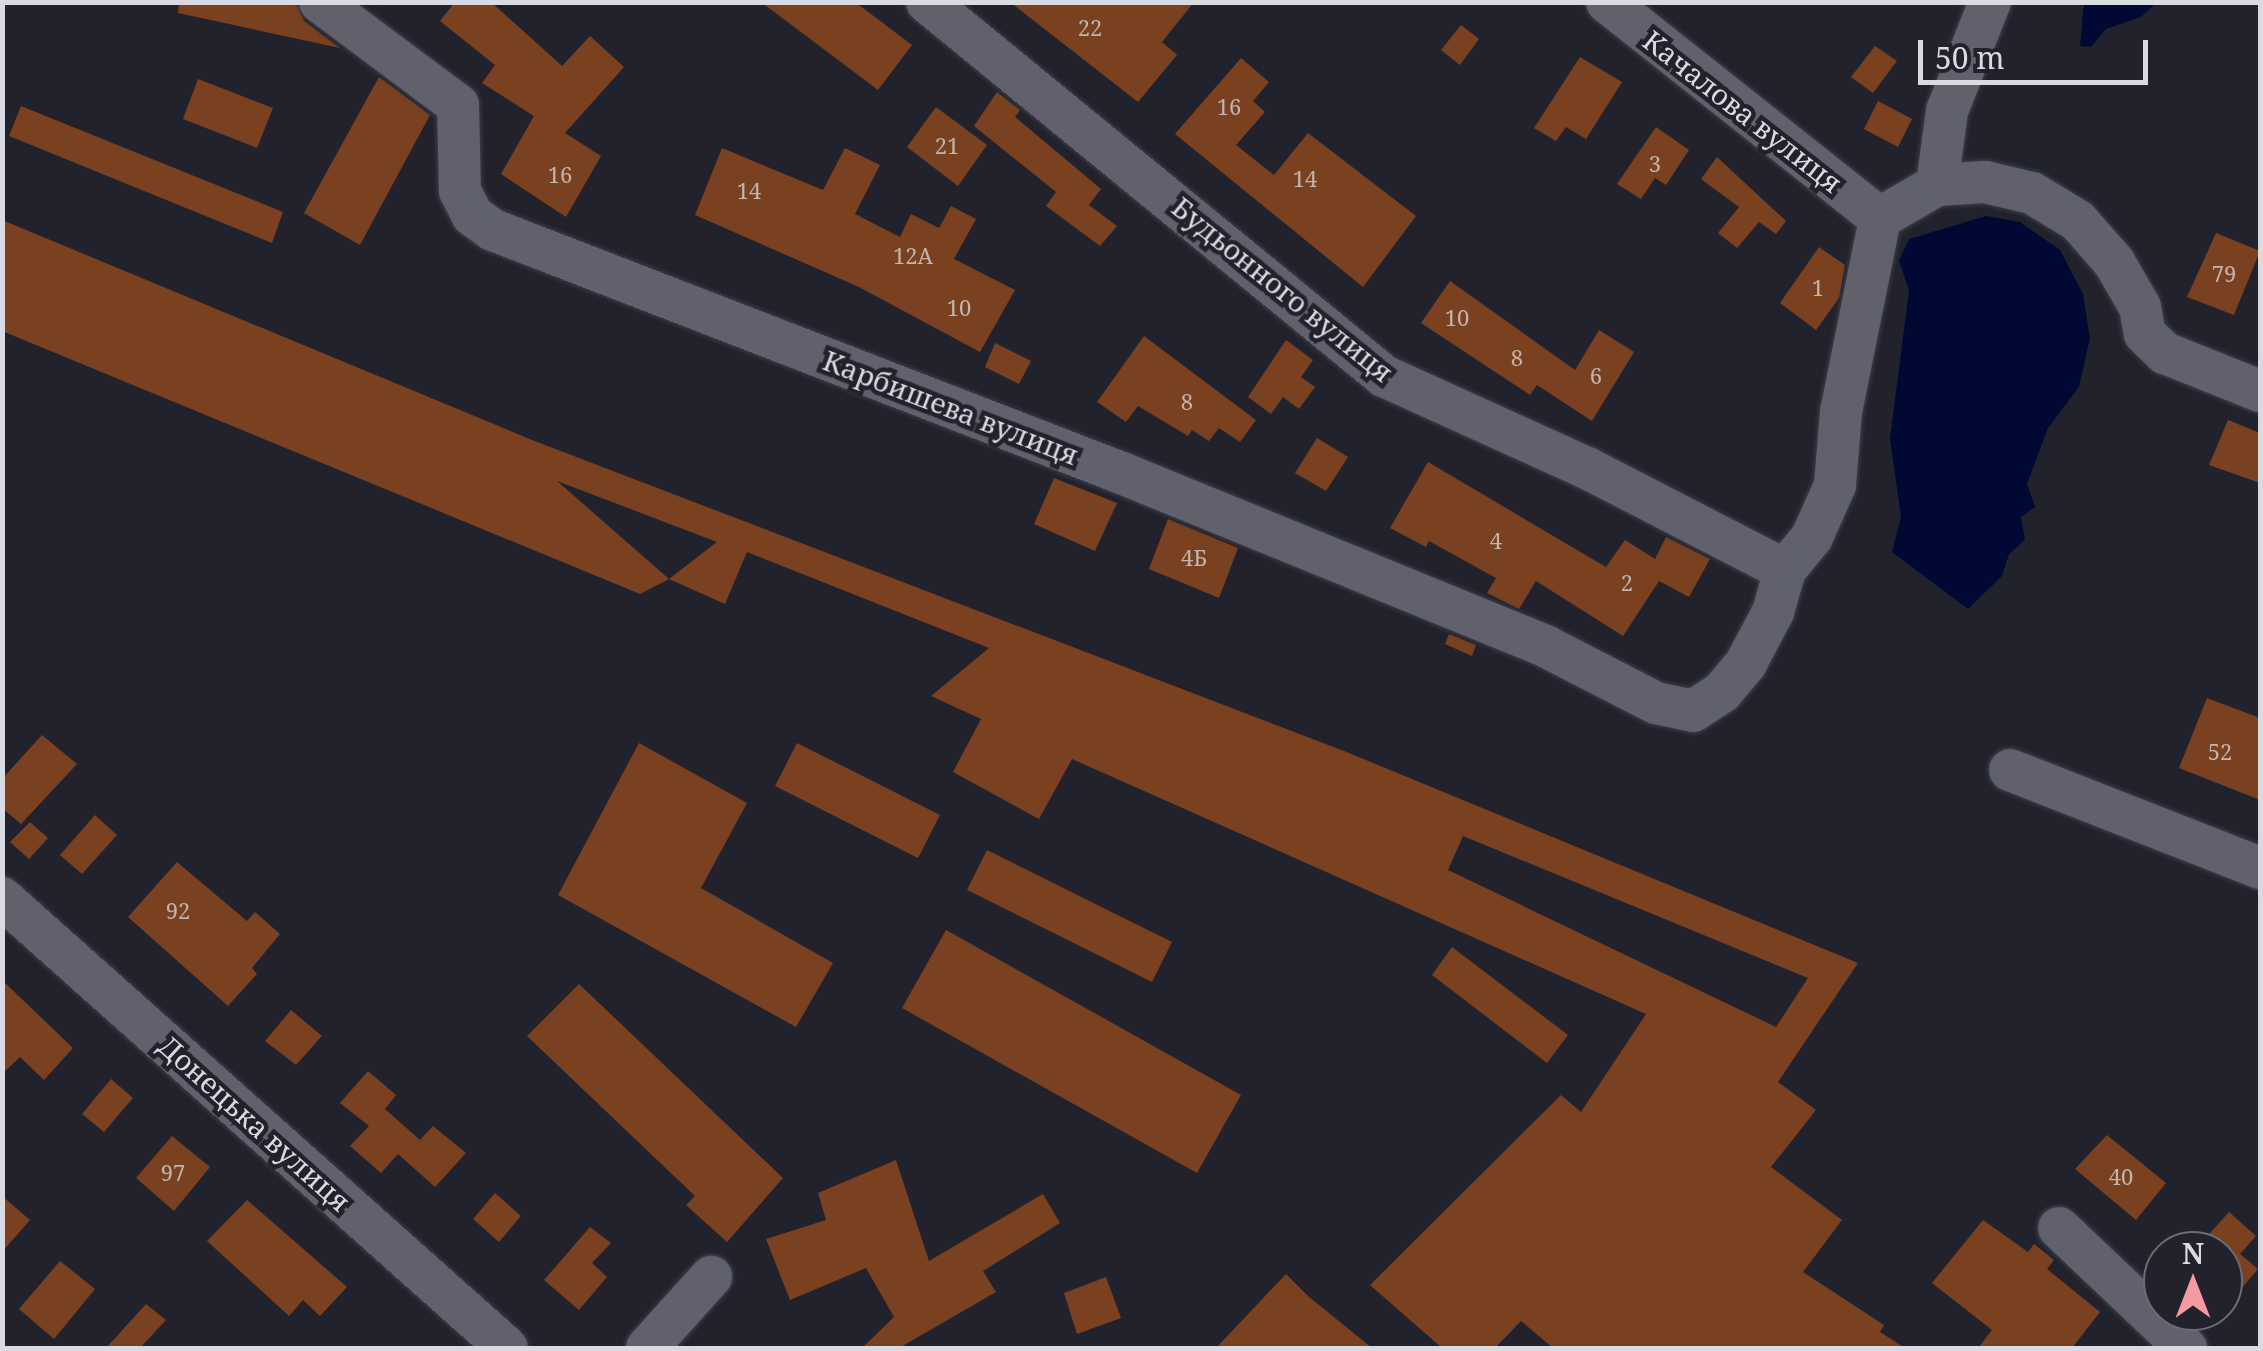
<!DOCTYPE html>
<html>
<head>
<meta charset="utf-8">
<style>
	body { margin:0 }
	#map { position:relative; width:2263px; height:1351px; overflow:hidden; background:#22222d; font-family:"Noto Serif",serif }
	div>[style] { position:absolute }
	.water>* { inset:0; background:#000934 }
	.building>* { inset:0; background:#79411f }
	.roads { filter:drop-shadow(0 0 2px #3d3e46) drop-shadow(0 0 2px #3d3e46) }
	.minor>* { height:42px; margin:-21px; padding:0 21px; transform-origin:21px; border-radius:21px; background:#60616d }
	span { translate:-50% -50%; white-space:nowrap; text-align:center; line-height:1.15; -webkit-text-stroke:9px #22222d; paint-order:stroke }
	.number-label { font-size:22px; color:#c2b4b1 }
	.number-label span { -webkit-text-stroke-width:0 }
	.street-label { font-size:28px; color:#dadbe2 }
	.frame { position:absolute; inset:0; border:5px solid #dadbe2; pointer-events:none }
	.north { position:absolute; left:2143px; top:1231px; width:100px; height:100px; box-sizing:border-box; background:#22222d; border:2px solid #6c6c75; border-radius:50%; rotate:0deg; font-size:28px; font-weight:700; line-height:40px; text-align:center; color:#dadbe2 }
	.north::after { content:''; display:block; margin:auto; width:35px; height:45px; background:#f49aa0; clip-path:polygon(50% 0,100% 100%,50% 72%,0 100%) }
	.scale { position:absolute; left:1918px; top:40px; width:230px; height:45px; box-sizing:border-box; border:5px solid #dadbe2; border-top:0; padding-left:12px; font-size:30px; line-height:35px; white-space:nowrap; color:#dadbe2; -webkit-text-stroke:8px #22222d; paint-order:stroke }
</style>
</head>
<body>
<div id="map">
	<div class="water">
		<i style="clip-path:polygon(2084px 3px,2084px 2px,2156px 3px,2141px 17px,2106px 29px,2091px 47px,2080px 46px)"></i>
		<i style="clip-path:polygon(1986px 216px,2020px 222px,2060px 250px,2083px 294px,2090px 338px,2079px 387px,2048px 428px,2027px 484px,2035px 507px,2021px 517px,2025px 540px,2009px 554px,2002px 576px,1968px 609px,1892px 552px,1901px 517px,1890px 439px,1909px 290px,1899px 261px,1909px 239px)"></i>
	</div>
	<div class="building">
		<i style="clip-path:polygon(179px 2px,296px 2px,304px 21px,340px 48px,178px 13px)"></i>
		<i style="clip-path:polygon(455px 2px,491px 2px,562px 66px,590px 36px,624px 67px,565px 133px,601px 156px,566px 217px,501px 174px,534px 116px,482px 83px,495px 65px,440px 21px)"></i>
		<i style="clip-path:polygon(761px 2px,855px 2px,912px 45px,878px 90px)"></i>
		<i style="clip-path:polygon(1010px 2px,1194px 2px,1162px 42px,1177px 55px,1138px 102px)"></i>
		<i style="clip-path:polygon(1461px 25px,1479px 39px,1460px 65px,1441px 50px)"></i>
		<i style="clip-path:polygon(1875px 46px,1897px 61px,1873px 93px,1851px 77px)"></i>
		<i style="clip-path:polygon(1580px 57px,1622px 82px,1586px 139px,1566px 127px,1556px 141px,1534px 128px)"></i>
		<i style="clip-path:polygon(1241px 58px,1269px 82px,1253px 101px,1265px 112px,1236px 145px,1274px 175px,1308px 133px,1416px 216px,1363px 287px,1175px 134px)"></i>
		<i style="clip-path:polygon(379px 77px,430px 115px,360px 245px,304px 213px)"></i>
		<i style="clip-path:polygon(198px 79px,273px 108px,257px 148px,183px 119px)"></i>
		<i style="clip-path:polygon(997px 92px,1020px 110px,1015px 117px,1101px 189px,1089px 205px,1117px 226px,1100px 246px,1046px 206px,1056px 192px,974px 126px)"></i>
		<i style="clip-path:polygon(1878px 101px,1912px 119px,1898px 147px,1864px 129px)"></i>
		<i style="clip-path:polygon(21px 106px,283px 212px,272px 243px,9px 136px)"></i>
		<i style="clip-path:polygon(936px 107px,987px 145px,958px 186px,907px 147px)"></i>
		<i style="clip-path:polygon(1656px 127px,1689px 150px,1666px 185px,1655px 178px,1641px 199px,1617px 184px)"></i>
		<i style="clip-path:polygon(722px 148px,823px 190px,845px 148px,880px 165px,855px 214px,900px 237px,911px 214px,939px 228px,951px 206px,976px 219px,954px 259px,1015px 290px,980px 352px,859px 287px,695px 215px)"></i>
		<i style="clip-path:polygon(1717px 157px,1786px 221px,1776px 234px,1759px 222px,1737px 248px,1718px 233px,1739px 207px,1701px 179px)"></i>
		<i style="clip-path:polygon(evenodd,2px 220px,532px 440px,1344px 751px,1858px 963px,1778px 1082px,1816px 1110px,1771px 1167px,1842px 1220px,1803px 1272px,1884px 1325px,1880px 1332px,1905px 1348px,1553px 1348px,1521px 1321px,1495px 1348px,1442px 1348px,1370px 1285px,1561px 1095px,1581px 1112px,1646px 1014px,1072px 759px,1039px 819px,953px 772px,981px 719px,931px 696px,989px 648px,747px 552px,725px 604px,669px 579px,640px 594px,2px 331px,2px 220px,557px 481px,717px 542px,669px 579px,557px 481px,2px 220px,1463px 836px,1808px 978px,1776px 1027px,1448px 870px,1463px 836px)"></i>
		<i style="clip-path:polygon(2216px 233px,2260px 251px,2234px 315px,2187px 297px)"></i>
		<i style="clip-path:polygon(1819px 247px,1845px 265px,1839px 298px,1816px 330px,1780px 303px)"></i>
		<i style="clip-path:polygon(1450px 281px,1575px 370px,1599px 330px,1634px 352px,1592px 421px,1537px 385px,1530px 395px,1421px 323px)"></i>
		<i style="clip-path:polygon(1144px 336px,1256px 420px,1240px 442px,1219px 428px,1209px 441px,1192px 430px,1188px 436px,1138px 406px,1126px 422px,1097px 402px)"></i>
		<i style="clip-path:polygon(1286px 340px,1313px 360px,1301px 377px,1315px 387px,1299px 409px,1283px 397px,1271px 414px,1248px 397px)"></i>
		<i style="clip-path:polygon(995px 343px,1031px 361px,1019px 384px,985px 367px)"></i>
		<i style="clip-path:polygon(2228px 420px,2260px 433px,2260px 483px,2209px 465px)"></i>
		<i style="clip-path:polygon(1317px 438px,1348px 457px,1326px 491px,1295px 473px)"></i>
		<i style="clip-path:polygon(1428px 462px,1606px 567px,1625px 540px,1655px 559px,1666px 537px,1710px 559px,1689px 597px,1659px 581px,1623px 636px,1536px 581px,1519px 609px,1487px 593px,1496px 578px,1429px 541px,1426px 547px,1390px 528px)"></i>
		<i style="clip-path:polygon(1054px 478px,1117px 503px,1095px 551px,1034px 524px)"></i>
		<i style="clip-path:polygon(1168px 519px,1238px 548px,1219px 598px,1149px 569px)"></i>
		<i style="clip-path:polygon(1449px 634px,1476px 645px,1472px 656px,1445px 644px)"></i>
		<i style="clip-path:polygon(2207px 698px,2260px 718px,2260px 800px,2179px 768px)"></i>
		<i style="clip-path:polygon(42px 735px,77px 764px,21px 824px,2px 808px,2px 779px)"></i>
		<i style="clip-path:polygon(639px 743px,747px 803px,701px 888px,833px 963px,796px 1027px,558px 895px)"></i>
		<i style="clip-path:polygon(797px 743px,940px 815px,918px 858px,775px 786px)"></i>
		<i style="clip-path:polygon(95px 815px,117px 835px,82px 874px,60px 855px)"></i>
		<i style="clip-path:polygon(30px 822px,48px 838px,29px 859px,10px 842px)"></i>
		<i style="clip-path:polygon(987px 850px,1172px 942px,1152px 982px,967px 890px)"></i>
		<i style="clip-path:polygon(177px 862px,247px 921px,255px 912px,280px 934px,252px 968px,257px 974px,228px 1006px,128px 917px)"></i>
		<i style="clip-path:polygon(946px 930px,1241px 1095px,1197px 1173px,902px 1008px)"></i>
		<i style="clip-path:polygon(1452px 947px,1568px 1035px,1547px 1063px,1432px 975px)"></i>
		<i style="clip-path:polygon(2px 980px,73px 1048px,44px 1080px,20px 1057px,2px 1074px)"></i>
		<i style="clip-path:polygon(579px 984px,783px 1178px,727px 1242px,686px 1205px,695px 1196px,527px 1036px)"></i>
		<i style="clip-path:polygon(291px 1010px,322px 1036px,296px 1065px,265px 1041px)"></i>
		<i style="clip-path:polygon(368px 1071px,396px 1095px,385px 1109px,420px 1140px,433px 1126px,466px 1153px,435px 1187px,398px 1154px,381px 1173px,350px 1146px,369px 1126px,340px 1103px)"></i>
		<i style="clip-path:polygon(111px 1079px,133px 1098px,104px 1132px,82px 1114px)"></i>
		<i style="clip-path:polygon(2107px 1135px,2166px 1183px,2136px 1220px,2075px 1169px)"></i>
		<i style="clip-path:polygon(172px 1136px,210px 1167px,174px 1211px,136px 1178px)"></i>
		<i style="clip-path:polygon(896px 1160px,929px 1261px,1043px 1194px,1060px 1223px,983px 1271px,996px 1292px,899px 1348px,862px 1348px,894px 1317px,866px 1268px,790px 1300px,766px 1239px,826px 1220px,818px 1193px)"></i>
		<i style="clip-path:polygon(495px 1193px,521px 1216px,499px 1242px,473px 1219px)"></i>
		<i style="clip-path:polygon(2px 1196px,30px 1220px,2px 1252px)"></i>
		<i style="clip-path:polygon(247px 1200px,347px 1287px,320px 1316px,303px 1300px,289px 1316px,207px 1241px)"></i>
		<i style="clip-path:polygon(2229px 1212px,2256px 1236px,2240px 1254px,2258px 1269px,2223px 1310px,2223px 1251px,2194px 1251px)"></i>
		<i style="clip-path:polygon(1983px 1220px,2028px 1252px,2034px 1244px,2054px 1260px,2047px 1269px,2100px 1312px,2072px 1348px,1978px 1348px,1992px 1330px,1932px 1283px)"></i>
		<i style="clip-path:polygon(590px 1227px,611px 1243px,592px 1263px,607px 1277px,579px 1310px,544px 1280px)"></i>
		<i style="clip-path:polygon(60px 1261px,95px 1289px,54px 1339px,19px 1309px)"></i>
		<i style="clip-path:polygon(1286px 1274px,1308px 1296px,1372px 1348px,1216px 1348px)"></i>
		<i style="clip-path:polygon(1106px 1277px,1121px 1318px,1077px 1334px,1064px 1293px)"></i>
		<i style="clip-path:polygon(146px 1304px,166px 1320px,140px 1348px,106px 1348px)"></i>
	</div>
	<div class="roads">
		<div class="minor">
			<i style="left:320px;top:2px;width:172px;rotate:36.7deg"></i>
			<i style="left:458px;top:105px;width:86px;rotate:88.7deg"></i>
			<i style="left:460px;top:191px;width:27px;rotate:63deg"></i>
			<i style="left:472px;top:215px;width:26px;rotate:36deg"></i>
			<i style="left:493px;top:230px;width:671px;rotate:21.14deg"></i>
			<i style="left:1119px;top:472px;width:462px;rotate:22.2deg"></i>
			<i style="left:1547px;top:647px;width:123px;rotate:27.2deg"></i>
			<i style="left:1656px;top:703px;width:38px;rotate:12deg"></i>
			<i style="left:1693px;top:711px;width:35px;rotate:-33deg"></i>
			<i style="left:1722px;top:692px;width:38px;rotate:-50deg"></i>
			<i style="left:1746px;top:663px;width:58px;rotate:-62.1deg"></i>
			<i style="left:1773px;top:612px;width:44px;rotate:-74.1deg"></i>
			<i style="left:1785px;top:570px;width:43px;rotate:-50.7deg"></i>
			<i style="left:1812px;top:537px;width:57px;rotate:-66.1deg"></i>
			<i style="left:1835px;top:485px;width:73px;rotate:-85.3deg"></i>
			<i style="left:1841px;top:412px;width:198px;rotate:-78.6deg"></i>
			<i style="left:1880px;top:218px;width:66px;rotate:-30.1deg"></i>
			<i style="left:1937px;top:185px;width:75px;rotate:-82.3deg"></i>
			<i style="left:1947px;top:111px;width:117px;rotate:-68.5deg"></i>
			<i style="left:927px;top:2px;width:591px;rotate:39.3deg"></i>
			<i style="left:1384px;top:376px;width:223px;rotate:24.4deg"></i>
			<i style="left:1587px;top:468px;width:223px;rotate:27.3deg"></i>
			<i style="left:1607px;top:2px;width:348px;rotate:38.4deg"></i>
			<i style="left:1937px;top:185px;width:48px;rotate:-3.6deg"></i>
			<i style="left:1985px;top:182px;width:48px;rotate:13.2deg"></i>
			<i style="left:2032px;top:193px;width:54px;rotate:31.3deg"></i>
			<i style="left:2078px;top:221px;width:55px;rotate:48.7deg"></i>
			<i style="left:2114px;top:262px;width:52px;rotate:60deg"></i>
			<i style="left:2140px;top:307px;width:27px;rotate:80deg"></i>
			<i style="left:2145px;top:334px;width:28px;rotate:44deg"></i>
			<i style="left:2165px;top:353px;width:102px;rotate:21.8deg"></i>
			<i style="left:2010px;top:770px;width:269px;rotate:21.4deg"></i>
			<i style="left:2px;top:898px;width:676px;rotate:41.7deg"></i>
			<i style="left:2059px;top:1228px;width:175px;rotate:43.4deg"></i>
			<i style="left:647px;top:1348px;width:96px;rotate:-48deg"></i>
		</div>
	</div>
	<div class="number-label">
		<span style="left:1090px;top:28px">22</span>
		<span style="left:1229px;top:107px">16</span>
		<span style="left:947px;top:146px">21</span>
		<span style="left:1655px;top:164px">3</span>
		<span style="left:560px;top:175px">16</span>
		<span style="left:1305px;top:179px">14</span>
		<span style="left:749px;top:191px">14</span>
		<span style="left:913px;top:256px">12А</span>
		<span style="left:2224px;top:274px">79</span>
		<span style="left:1818px;top:288px">1</span>
		<span style="left:959px;top:308px">10</span>
		<span style="left:1457px;top:318px">10</span>
		<span style="left:1517px;top:358px">8</span>
		<span style="left:1596px;top:376px">6</span>
		<span style="left:1187px;top:402px">8</span>
		<span style="left:1496px;top:541px">4</span>
		<span style="left:1194px;top:558px">4Б</span>
		<span style="left:1627px;top:583px">2</span>
		<span style="left:2220px;top:752px">52</span>
		<span style="left:178px;top:911px">92</span>
		<span style="left:173px;top:1173px">97</span>
		<span style="left:2121px;top:1177px">40</span>
	</div>
	<div class="street-label">
		<span style="left:1743px;top:111px;rotate:38deg">Качалова вулиця</span>
		<span style="left:1283px;top:289px;rotate:39deg">Будьонного вулиця</span>
		<span style="left:951px;top:407px;rotate:21deg">Карбишева вулиця</span>
		<span style="left:255px;top:1123px;rotate:42deg">Донецька вулиця</span>
	</div>
	<div class="frame"></div>
	<div class="north">N</div>
	<div class="scale">50 m</div>
</div>
</body>
</html>
